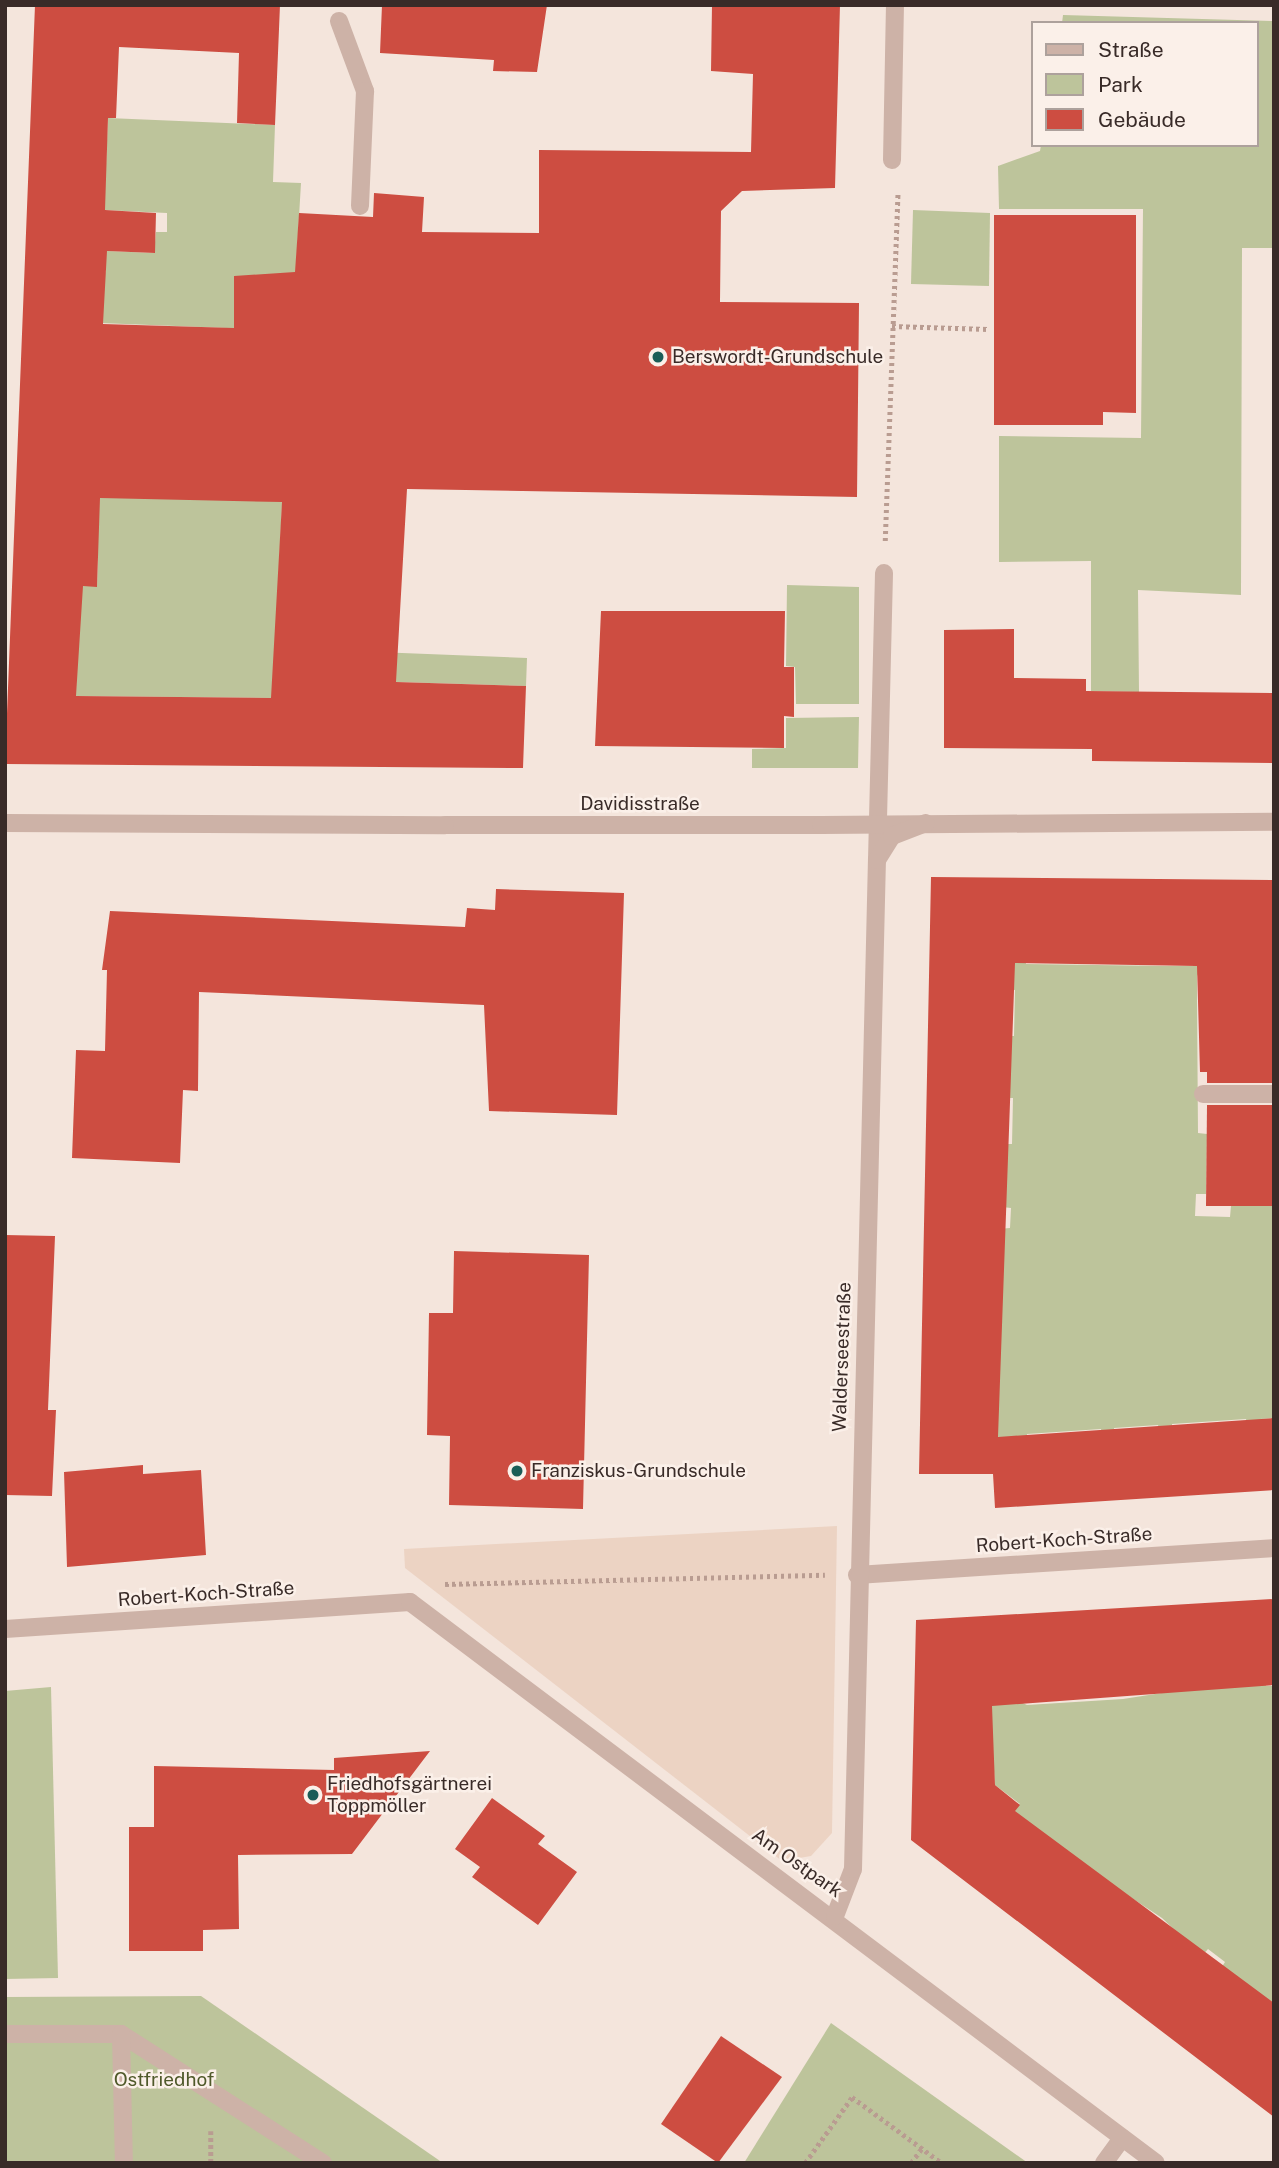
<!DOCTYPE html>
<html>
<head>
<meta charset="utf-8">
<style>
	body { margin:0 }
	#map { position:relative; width:1279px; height:2168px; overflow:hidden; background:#f4e5dc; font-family:"Public Sans",sans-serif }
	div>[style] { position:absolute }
	.green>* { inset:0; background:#bdc49b }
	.plaza>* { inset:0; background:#ecd3c3 }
	.building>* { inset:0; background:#cd4d41 }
	.path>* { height:4.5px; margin-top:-2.25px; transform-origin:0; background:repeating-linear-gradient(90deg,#b99c91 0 3.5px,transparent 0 7px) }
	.service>* { height:18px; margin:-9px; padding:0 9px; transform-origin:9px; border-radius:9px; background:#cdb2a7 }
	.minor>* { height:18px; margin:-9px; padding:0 9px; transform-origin:9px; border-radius:9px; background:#cdb2a7 }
	.dots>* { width:19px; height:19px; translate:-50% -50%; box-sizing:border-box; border:4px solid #fbf0e9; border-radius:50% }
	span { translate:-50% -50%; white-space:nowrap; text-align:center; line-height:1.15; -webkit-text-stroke:5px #fbf0e9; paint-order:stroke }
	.poi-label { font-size:19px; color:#392b28 }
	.left { translate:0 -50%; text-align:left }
	.street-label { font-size:19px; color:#392b28 }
	.park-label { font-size:19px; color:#4f592a }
	.frame { position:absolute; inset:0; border:7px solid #392b28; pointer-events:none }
	.legend { position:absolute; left:1031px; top:21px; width:228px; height:126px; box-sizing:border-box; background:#fbf0e9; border:2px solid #ada19c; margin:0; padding:9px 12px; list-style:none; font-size:21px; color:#392b28 }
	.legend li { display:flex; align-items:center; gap:14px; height:35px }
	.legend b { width:35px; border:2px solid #ada19c }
</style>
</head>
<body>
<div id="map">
	<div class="green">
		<i style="clip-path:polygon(1063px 15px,1274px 21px,1274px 248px,1242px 248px,1241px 595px,1138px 590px,1139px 692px,1091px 691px,1091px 561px,999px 562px,999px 436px,1141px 438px,1143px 209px,999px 209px,998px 166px,1040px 151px,1041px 145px,1256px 145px,1256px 23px,1062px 23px)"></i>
		<i style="clip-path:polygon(108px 118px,275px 125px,273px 182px,301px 183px,291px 352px,252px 329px,100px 323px,98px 287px,106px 271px,99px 261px,107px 251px,154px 253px,156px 232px,167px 232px,167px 213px,104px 210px)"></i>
		<i style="clip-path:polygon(913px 210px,990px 213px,989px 286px,911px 284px)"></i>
		<i style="clip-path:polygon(284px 465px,275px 648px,527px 658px,526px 686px,397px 682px,272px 698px,76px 696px,77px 586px,97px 586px,98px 558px,82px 474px)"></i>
		<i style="clip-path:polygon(787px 585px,859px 587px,859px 704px,796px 704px,795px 667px,786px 666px)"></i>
		<i style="clip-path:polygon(859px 717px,858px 768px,752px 768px,752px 749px,786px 748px,786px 718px)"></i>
		<i style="clip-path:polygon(1007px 954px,1025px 954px,1026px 964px,1166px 966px,1193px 966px,1194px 955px,1208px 956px,1197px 976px,1197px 998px,1198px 1133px,1207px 1134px,1206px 1194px,1196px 1194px,1195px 1216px,1230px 1217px,1231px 1206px,1274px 1206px,1274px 1418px,1260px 1419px,1260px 1427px,1247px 1428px,1246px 1419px,1172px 1424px,1172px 1433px,1160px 1434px,1158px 1425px,1114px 1428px,1115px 1437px,1102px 1438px,1101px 1429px,1027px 1434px,1026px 1443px,994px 1438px,998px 1229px,1010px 1228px,1011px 1208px,1002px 1207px,1003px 1144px,1012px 1144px,1013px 1098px,1004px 1098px,1005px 1036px,1014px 1036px,1015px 990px,1006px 989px)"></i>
		<i style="clip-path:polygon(1265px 1677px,1266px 1686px,1274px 1686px,1274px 2003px,1220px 1970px,1225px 1962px,1208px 1949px,1202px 1956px,1162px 1918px,1003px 1813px,1020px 1804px,995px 1785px,988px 1687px,1027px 1705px,1123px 1699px)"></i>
		<i style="clip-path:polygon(51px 1687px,58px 1978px,5px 1979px,5px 1691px)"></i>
		<i style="clip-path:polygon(201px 1996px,443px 2163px,5px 2163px,5px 1997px)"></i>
		<i style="clip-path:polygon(831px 2023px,1028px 2163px,744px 2163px)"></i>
	</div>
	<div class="plaza">
		<i style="clip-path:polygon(837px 1526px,832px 1833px,811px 1856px,782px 1861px,405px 1568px,404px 1549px)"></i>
	</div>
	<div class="building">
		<i style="clip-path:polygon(evenodd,35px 5px,280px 5px,275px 125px,237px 123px,239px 53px,119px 47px,116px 118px,108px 118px,105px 210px,156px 213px,155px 253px,107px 251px,103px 324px,234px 328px,234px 276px,295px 272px,299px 213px,373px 217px,374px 193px,424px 197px,422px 232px,539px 233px,539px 150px,751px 152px,753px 74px,711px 71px,712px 5px,840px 5px,835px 188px,742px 191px,721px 211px,720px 302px,859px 303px,857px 497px,407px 489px,396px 682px,526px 686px,523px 768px,5px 764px,35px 5px,100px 498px,282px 502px,271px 698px,76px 696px,83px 586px,97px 587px,100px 498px)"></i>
		<i style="clip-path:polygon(382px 5px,547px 5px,537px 72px,493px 71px,494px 60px,380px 53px)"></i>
		<i style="clip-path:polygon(994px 215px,1136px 215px,1136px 413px,1103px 412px,1103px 425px,994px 425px)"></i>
		<i style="clip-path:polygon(601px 611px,785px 611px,784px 667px,794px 667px,794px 717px,784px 716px,784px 748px,595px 746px)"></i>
		<i style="clip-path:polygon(1014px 629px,1014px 678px,1086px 679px,1086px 691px,1274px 693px,1274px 763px,1092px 761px,1092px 749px,944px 748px,944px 630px)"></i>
		<i style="clip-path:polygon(931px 877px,1274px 880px,1274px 1083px,1207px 1083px,1207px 1072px,1200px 1072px,1197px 966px,1015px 963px,998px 1437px,1274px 1418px,1274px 1490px,995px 1508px,993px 1474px,919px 1474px)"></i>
		<i style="clip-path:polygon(496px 889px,624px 893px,617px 1115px,489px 1111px,484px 1005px,199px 992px,198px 1091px,183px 1090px,180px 1163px,72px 1158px,76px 1050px,105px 1051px,107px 970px,102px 970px,110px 911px,465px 927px,467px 908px,495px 910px)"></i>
		<i style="clip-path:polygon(1207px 1105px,1274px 1105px,1274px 1206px,1206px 1206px)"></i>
		<i style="clip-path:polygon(5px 1235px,55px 1236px,48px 1410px,56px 1410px,52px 1496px,5px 1495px)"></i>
		<i style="clip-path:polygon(454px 1251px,589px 1255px,583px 1509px,449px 1505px,450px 1436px,427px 1435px,429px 1313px,453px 1313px)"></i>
		<i style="clip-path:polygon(143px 1465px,143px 1474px,201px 1470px,206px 1555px,67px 1567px,64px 1472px)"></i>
		<i style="clip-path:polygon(1274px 1599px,1274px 1685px,992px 1706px,995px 1785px,1020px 1805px,1015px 1811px,1274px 2003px,1274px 2117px,911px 1840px,916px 1620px)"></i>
		<i style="clip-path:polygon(430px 1751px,352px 1854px,238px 1855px,239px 1929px,203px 1930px,203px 1951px,129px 1951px,129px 1827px,154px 1827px,154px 1766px,334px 1770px,334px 1758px)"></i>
		<i style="clip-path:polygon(492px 1798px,545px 1836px,538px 1844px,577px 1872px,538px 1925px,472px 1877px,480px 1867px,455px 1849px)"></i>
		<i style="clip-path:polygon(721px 2036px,782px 2077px,718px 2163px,661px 2124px)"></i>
	</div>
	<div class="path">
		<i style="left:892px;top:326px;width:96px;rotate:1.8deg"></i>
		<i style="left:885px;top:541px;width:348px;rotate:-87.9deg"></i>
		<i style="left:445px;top:1584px;width:380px;rotate:-1.4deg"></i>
		<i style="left:211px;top:2131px;width:32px;rotate:90deg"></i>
		<i style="left:805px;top:2163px;width:81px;rotate:-54.5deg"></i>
		<i style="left:852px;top:2097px;width:112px;rotate:36.3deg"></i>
		<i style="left:911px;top:2163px;width:19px;rotate:-54deg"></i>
	</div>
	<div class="service">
		<i style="left:339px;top:21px;width:75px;rotate:69.6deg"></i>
		<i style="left:365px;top:91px;width:115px;rotate:92.5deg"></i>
		<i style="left:892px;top:160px;width:155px;rotate:-88.9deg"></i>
		<i style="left:445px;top:825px;width:376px"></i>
		<i style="left:877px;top:860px;width:287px;rotate:-88.6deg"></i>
		<i style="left:1203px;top:1094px;width:71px"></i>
		<i style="left:5px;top:2034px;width:116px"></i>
		<i style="left:121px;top:2034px;width:240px;rotate:32.6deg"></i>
		<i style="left:121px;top:2034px;width:129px;rotate:88.7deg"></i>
		<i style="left:1104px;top:2163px;width:31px;rotate:-54deg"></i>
	</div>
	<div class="minor">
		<i style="left:5px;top:823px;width:440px;rotate:0.3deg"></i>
		<i style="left:821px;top:825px;width:453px;rotate:-0.4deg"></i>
		<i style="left:857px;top:1575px;width:418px;rotate:-3.7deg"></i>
		<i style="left:5px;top:1629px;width:406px;rotate:-3.8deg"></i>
		<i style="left:410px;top:1602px;width:933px;rotate:36.94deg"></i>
		<i style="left:835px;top:1916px;width:50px;rotate:-69deg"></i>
		<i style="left:853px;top:1869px;width:1009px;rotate:-88.64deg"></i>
		<i style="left:877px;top:860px;width:28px;rotate:-58deg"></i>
		<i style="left:892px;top:836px;width:36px;rotate:-21deg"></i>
	</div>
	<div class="dots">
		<i style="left:658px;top:357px;background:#1b5d57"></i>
		<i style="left:517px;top:1471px;background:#1b5d57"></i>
		<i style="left:313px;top:1795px;background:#1b5d57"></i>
	</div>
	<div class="poi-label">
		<span class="left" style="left:672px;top:357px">Berswordt-Grundschule</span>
		<span class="left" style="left:531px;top:1471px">Franziskus-Grundschule</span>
		<span class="left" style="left:327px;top:1795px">Friedhofsgärtnerei<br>Toppmöller</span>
	</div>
	<div class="street-label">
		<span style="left:640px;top:804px">Davidisstraße</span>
		<span style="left:842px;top:1357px;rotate:-88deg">Walderseestraße</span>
		<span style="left:1064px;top:1540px;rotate:-4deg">Robert-Koch-Straße</span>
		<span style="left:206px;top:1594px;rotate:-4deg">Robert-Koch-Straße</span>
		<span style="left:797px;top:1863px;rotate:35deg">Am Ostpark</span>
	</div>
	<div class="park-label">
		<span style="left:164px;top:2080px">Ostfriedhof</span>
	</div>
	<div class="frame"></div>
	<ul class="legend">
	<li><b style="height:9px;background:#cdb2a7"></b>Straße</li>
	<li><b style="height:19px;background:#bdc49b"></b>Park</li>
	<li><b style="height:19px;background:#cd4d41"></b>Gebäude</li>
	</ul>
</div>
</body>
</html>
